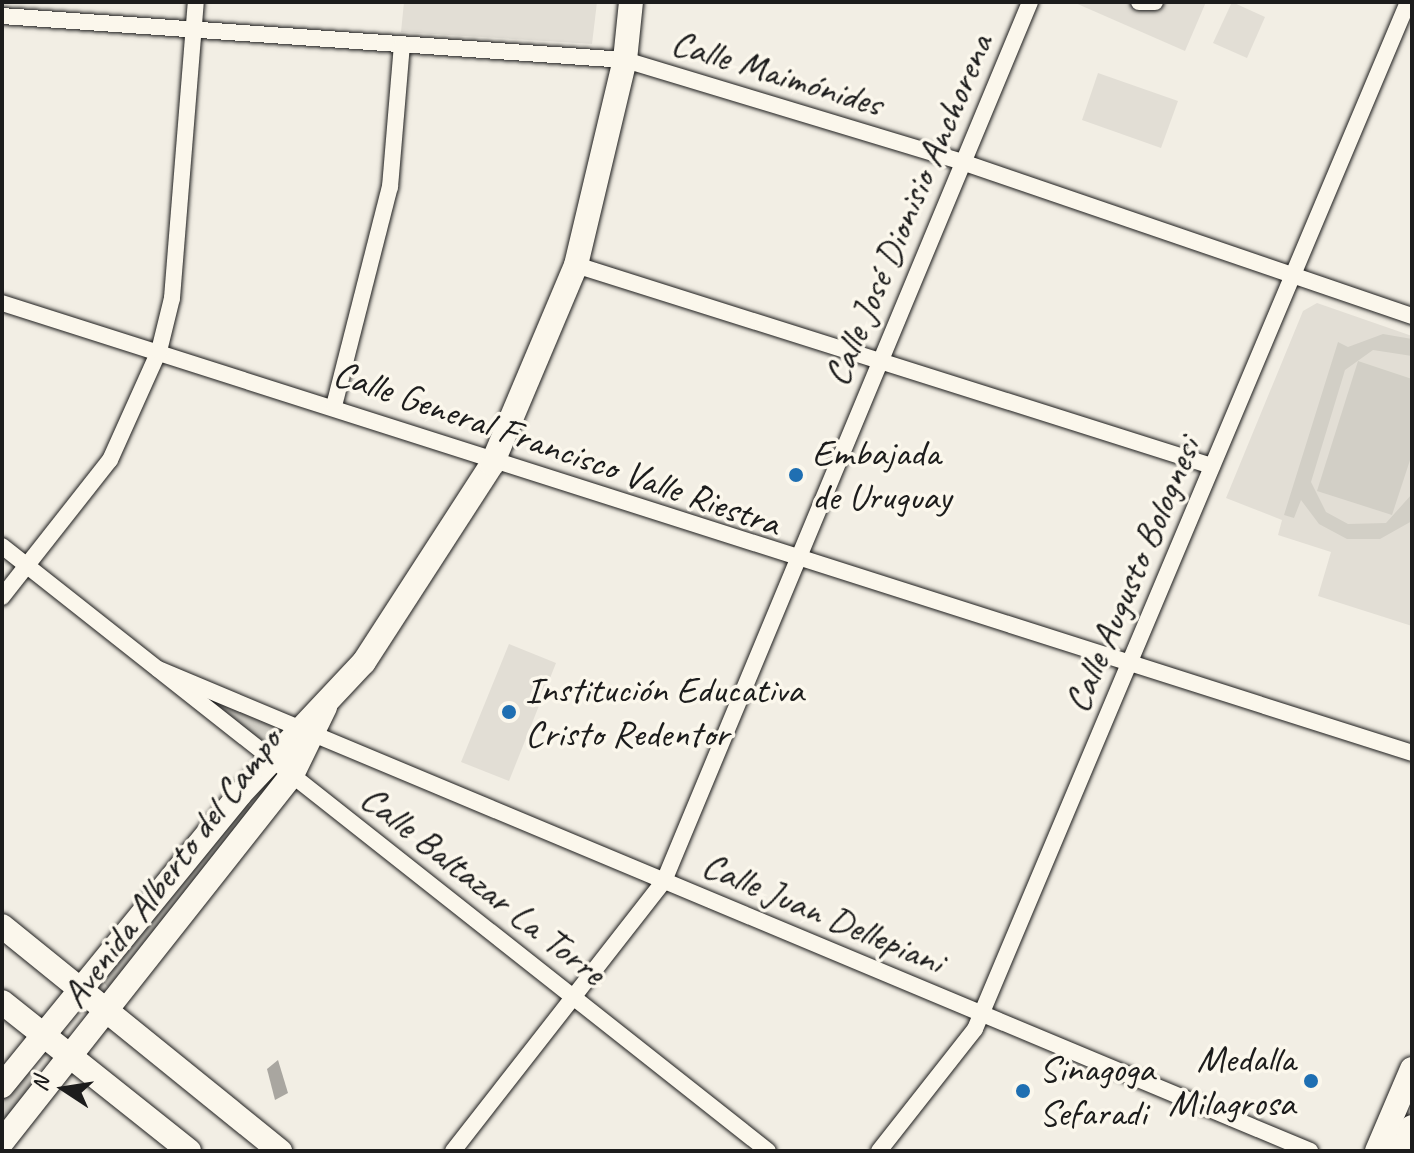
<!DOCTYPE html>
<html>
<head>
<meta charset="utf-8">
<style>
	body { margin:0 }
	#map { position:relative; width:1414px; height:1153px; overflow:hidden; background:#f2eee4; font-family:Caveat,sans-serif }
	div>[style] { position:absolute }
	.built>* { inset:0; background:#e2ded5 }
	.green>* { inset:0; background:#d2cfc6 }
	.water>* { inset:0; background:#a9a6a0 }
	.roads { filter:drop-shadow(0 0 2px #1c1c1c) drop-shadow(0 0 2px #1c1c1c) }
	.street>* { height:16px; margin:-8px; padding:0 8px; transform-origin:8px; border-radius:8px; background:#fbf7ec }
	.secondary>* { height:24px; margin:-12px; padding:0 12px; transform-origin:12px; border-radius:12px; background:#fbf7ec }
	.dots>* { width:22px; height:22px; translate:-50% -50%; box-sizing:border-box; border:4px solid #fbf7ec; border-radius:50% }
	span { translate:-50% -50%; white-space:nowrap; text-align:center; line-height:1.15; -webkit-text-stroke:7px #fbf7ec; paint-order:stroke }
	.street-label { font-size:38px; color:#1c1c1c }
	.poi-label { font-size:38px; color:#1c1c1c }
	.left { translate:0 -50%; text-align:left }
	.right { translate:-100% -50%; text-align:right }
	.frame { position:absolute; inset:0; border:4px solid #1c1c1c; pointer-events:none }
	.north { position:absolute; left:24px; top:1049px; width:80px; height:80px; -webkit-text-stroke:6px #fbf7ec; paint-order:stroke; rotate:282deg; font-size:22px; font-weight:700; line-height:32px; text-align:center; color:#1c1c1c }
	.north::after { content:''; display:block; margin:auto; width:28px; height:36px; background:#1c1c1c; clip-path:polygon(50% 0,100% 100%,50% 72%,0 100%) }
</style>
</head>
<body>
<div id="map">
	<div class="built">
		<i style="clip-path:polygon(404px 2px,597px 2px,592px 44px,401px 32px)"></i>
		<i style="clip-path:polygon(1073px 2px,1206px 2px,1185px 51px)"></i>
		<i style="clip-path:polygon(1232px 2px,1265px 17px,1247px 58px,1213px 43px)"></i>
		<i style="clip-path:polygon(1098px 73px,1178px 101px,1161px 148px,1082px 120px)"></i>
		<i style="clip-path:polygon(1317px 303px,1412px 336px,1412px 626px,1318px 596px,1331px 552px,1278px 535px,1282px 520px,1226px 498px,1303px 311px)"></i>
		<i style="clip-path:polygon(509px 644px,556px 663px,509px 781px,461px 762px)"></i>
	</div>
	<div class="green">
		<i style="clip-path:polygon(1383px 334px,1412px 339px,1412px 356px,1373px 350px,1345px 370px,1311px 482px,1326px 512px,1348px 524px,1386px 523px,1412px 494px,1412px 521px,1380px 539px,1347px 539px,1319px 524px,1301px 500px,1294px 518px,1284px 515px,1338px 342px,1348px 347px)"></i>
		<i style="clip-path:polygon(1358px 361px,1412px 379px,1412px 454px,1392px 515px,1317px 491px)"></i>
		<i style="clip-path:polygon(173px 679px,292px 727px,273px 755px)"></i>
		<i style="clip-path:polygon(239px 798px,254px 809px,112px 993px,99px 976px)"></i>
		<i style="clip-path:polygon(26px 1068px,40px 1082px,2px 1128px,2px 1097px)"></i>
	</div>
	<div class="water">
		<i style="clip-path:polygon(278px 1060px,288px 1093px,275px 1100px,267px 1069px)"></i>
	</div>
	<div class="roads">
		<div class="street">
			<i style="left:1139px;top:2px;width:16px"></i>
			<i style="left:2px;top:16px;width:625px;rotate:4.04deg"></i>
			<i style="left:625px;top:60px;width:352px;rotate:16.8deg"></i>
			<i style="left:962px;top:162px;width:476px;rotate:18.9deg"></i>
			<i style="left:576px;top:265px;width:667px;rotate:17.54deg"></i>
			<i style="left:2px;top:303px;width:1480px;rotate:17.7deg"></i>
			<i style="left:334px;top:406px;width:226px;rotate:-75.7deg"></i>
			<i style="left:390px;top:187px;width:143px;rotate:-85.2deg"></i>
			<i style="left:2px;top:546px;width:976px;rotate:38.3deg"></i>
			<i style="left:2px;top:597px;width:174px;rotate:-51.8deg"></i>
			<i style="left:110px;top:460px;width:120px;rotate:-65.8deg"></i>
			<i style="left:159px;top:351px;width:55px;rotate:-76.2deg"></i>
			<i style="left:172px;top:298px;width:297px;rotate:-85.4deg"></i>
			<i style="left:158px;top:669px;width:1249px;rotate:22.7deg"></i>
			<i style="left:453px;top:1151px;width:343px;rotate:-52deg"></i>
			<i style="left:664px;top:881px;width:952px;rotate:-67.39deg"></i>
			<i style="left:879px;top:1151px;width:155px;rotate:-51.8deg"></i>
			<i style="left:975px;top:1029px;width:1115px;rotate:-67.14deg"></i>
		</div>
		<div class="secondary">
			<i style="left:2px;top:926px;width:358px;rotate:39deg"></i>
			<i style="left:2px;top:1002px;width:239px;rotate:38.5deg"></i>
			<i style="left:2px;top:1086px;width:377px;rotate:-50.8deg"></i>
			<i style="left:240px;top:794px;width:181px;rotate:-46.8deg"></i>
			<i style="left:364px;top:662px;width:236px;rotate:-57.1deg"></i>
			<i style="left:492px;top:464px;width:216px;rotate:-67.1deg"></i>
			<i style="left:576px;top:265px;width:211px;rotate:-76.6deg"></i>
			<i style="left:625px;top:60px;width:58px;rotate:-84.1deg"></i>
			<i style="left:2px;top:1142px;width:468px;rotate:-51.7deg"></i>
			<i style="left:292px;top:775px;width:76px;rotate:-64.1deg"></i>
			<i style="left:1377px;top:1151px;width:89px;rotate:-66.9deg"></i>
			<i style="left:1402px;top:1151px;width:26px;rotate:-67deg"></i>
		</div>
	</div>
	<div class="dots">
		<i style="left:796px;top:475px;background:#1f6fb2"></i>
		<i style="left:509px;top:712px;background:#1f6fb2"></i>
		<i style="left:1311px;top:1081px;background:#1f6fb2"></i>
		<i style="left:1023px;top:1091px;background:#1f6fb2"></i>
	</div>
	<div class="street-label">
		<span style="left:777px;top:73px;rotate:17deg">Calle Maimónides</span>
		<span style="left:908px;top:210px;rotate:-67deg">Calle José Dionisio Anchorena</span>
		<span style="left:557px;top:448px;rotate:19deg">Calle General Francisco Valle Riestra</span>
		<span style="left:1132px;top:575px;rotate:-67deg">Calle Augusto Bolognesi</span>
		<span style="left:171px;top:868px;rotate:-53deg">Avenida Alberto del Campo</span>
		<span style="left:483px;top:885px;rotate:38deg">Calle Baltazar La Torre</span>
		<span style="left:823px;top:913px;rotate:23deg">Calle Juan Dellepiani</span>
	</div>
	<div class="poi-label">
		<span class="left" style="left:812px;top:475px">Embajada<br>de Uruguay</span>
		<span class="left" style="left:525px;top:712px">Institución Educativa<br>Cristo Redentor</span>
		<span class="right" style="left:1295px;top:1081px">Medalla<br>Milagrosa</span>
		<span class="left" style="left:1039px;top:1091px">Sinagoga<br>Sefaradi</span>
	</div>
	<div class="frame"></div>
	<div class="north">N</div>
</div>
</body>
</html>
